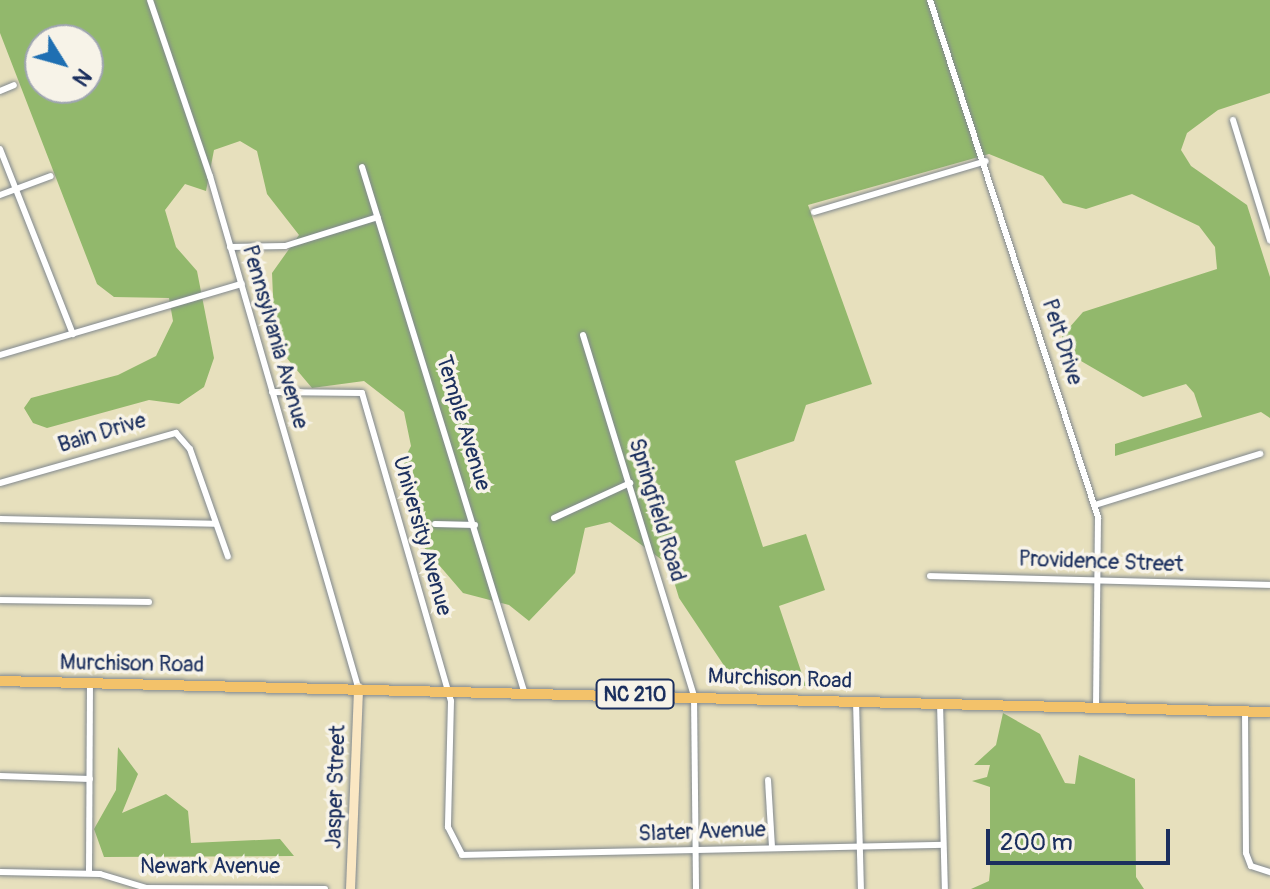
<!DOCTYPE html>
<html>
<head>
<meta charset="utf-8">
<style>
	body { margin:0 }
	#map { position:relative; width:1270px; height:889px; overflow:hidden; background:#e7e0bd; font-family:Pangolin,sans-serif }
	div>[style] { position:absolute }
	.forest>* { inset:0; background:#92b86c }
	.roads { filter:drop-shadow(0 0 2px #81888e) drop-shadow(0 0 2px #81888e) }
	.street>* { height:6px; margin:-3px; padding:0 3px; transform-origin:3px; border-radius:3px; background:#fff }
	.secondary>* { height:9px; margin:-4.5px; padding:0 4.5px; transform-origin:4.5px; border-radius:4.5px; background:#fae7c3 }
	.primary>* { height:10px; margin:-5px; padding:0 5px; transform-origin:5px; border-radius:5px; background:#f3c26a }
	span { translate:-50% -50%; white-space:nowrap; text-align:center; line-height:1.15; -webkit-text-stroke:7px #f7f3e8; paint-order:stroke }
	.shield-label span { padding:2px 6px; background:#f7f3e8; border:2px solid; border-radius:6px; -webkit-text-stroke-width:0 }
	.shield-label { font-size:20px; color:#1b2f5e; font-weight:700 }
	.street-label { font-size:22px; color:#1b2f5e }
	.north { position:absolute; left:24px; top:24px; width:80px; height:80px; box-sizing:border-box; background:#f7f3e8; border:2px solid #9fa5b1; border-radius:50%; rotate:127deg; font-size:22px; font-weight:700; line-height:32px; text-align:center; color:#1b2f5e }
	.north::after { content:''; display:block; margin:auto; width:28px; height:36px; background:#1f6fb2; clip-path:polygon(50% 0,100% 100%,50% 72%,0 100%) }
	.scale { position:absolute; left:986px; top:829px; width:184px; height:36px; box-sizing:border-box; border:4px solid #1b2f5e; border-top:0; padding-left:10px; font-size:24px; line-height:28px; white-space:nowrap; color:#1b2f5e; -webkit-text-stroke:6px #f7f3e8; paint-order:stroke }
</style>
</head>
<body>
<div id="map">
	<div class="forest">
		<i style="clip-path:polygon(evenodd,0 0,1270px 0,1270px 93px,1218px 110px,1187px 133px,1181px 150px,1191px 166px,1247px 205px,1270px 277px,1270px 418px,1261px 412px,1115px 456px,1115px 444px,1202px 417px,1194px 393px,1186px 384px,1143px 397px,1062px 350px,1062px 336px,1083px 312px,1217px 269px,1215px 247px,1199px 226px,1132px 194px,1086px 209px,1063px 203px,1043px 176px,989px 154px,975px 158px,808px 205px,872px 384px,806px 405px,794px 441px,735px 461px,763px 547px,806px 534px,825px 590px,779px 606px,806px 686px,733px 679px,679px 598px,669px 565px,610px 522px,585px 528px,575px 573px,529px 621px,509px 605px,463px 593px,421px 544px,403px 462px,411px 446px,404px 412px,364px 381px,312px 388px,275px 344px,272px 273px,299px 235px,267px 194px,257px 151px,240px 141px,214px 150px,206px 191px,185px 184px,165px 210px,176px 247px,197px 271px,214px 358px,204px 387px,179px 404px,149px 400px,47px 428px,33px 423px,24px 408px,31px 398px,118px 375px,156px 356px,173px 321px,169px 298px,114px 297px,97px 284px,0 33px,0 0,40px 40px,88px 40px,88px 88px,40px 88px,40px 40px)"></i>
		<i style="clip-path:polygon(1003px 713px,1040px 734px,1065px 783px,1075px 784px,1079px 755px,1135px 779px,1136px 877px,1144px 889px,971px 889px,989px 881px,990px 871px,990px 787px,972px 781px,987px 777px,990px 765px,974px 765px,996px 745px)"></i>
		<i style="clip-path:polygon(118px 747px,138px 774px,122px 813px,166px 794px,188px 811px,191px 843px,280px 839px,294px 856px,104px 857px,94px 829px,116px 790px)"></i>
	</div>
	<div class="roads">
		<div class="street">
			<i style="left:150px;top:0;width:186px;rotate:71.2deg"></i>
			<i style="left:210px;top:176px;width:532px;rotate:73.85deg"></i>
			<i style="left:930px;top:0;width:544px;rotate:72deg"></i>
			<i style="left:1098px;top:517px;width:190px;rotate:90.6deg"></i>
			<i style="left:0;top:91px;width:15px;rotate:-23deg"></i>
			<i style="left:1233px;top:120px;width:126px;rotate:72.9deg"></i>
			<i style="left:0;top:149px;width:199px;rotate:68.5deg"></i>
			<i style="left:362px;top:167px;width:548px;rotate:72.82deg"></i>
			<i style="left:0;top:195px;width:54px;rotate:-20.4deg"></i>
			<i style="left:814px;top:212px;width:179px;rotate:-16.5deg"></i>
			<i style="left:230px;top:247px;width:55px;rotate:-1deg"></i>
			<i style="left:285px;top:246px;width:97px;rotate:-17.3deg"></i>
			<i style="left:583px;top:335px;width:378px;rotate:72.9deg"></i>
			<i style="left:694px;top:696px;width:193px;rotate:89.4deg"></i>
			<i style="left:0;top:355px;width:252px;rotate:-16.4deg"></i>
			<i style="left:272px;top:392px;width:90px;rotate:0.6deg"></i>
			<i style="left:362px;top:393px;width:321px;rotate:73.9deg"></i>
			<i style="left:451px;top:701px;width:126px;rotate:91.4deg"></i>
			<i style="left:448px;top:827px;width:31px;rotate:63deg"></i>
			<i style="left:462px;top:855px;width:481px;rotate:-1.2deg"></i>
			<i style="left:0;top:483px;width:183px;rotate:-15.9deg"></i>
			<i style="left:176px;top:433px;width:21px;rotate:49deg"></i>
			<i style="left:190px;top:449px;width:114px;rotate:70.6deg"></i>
			<i style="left:1095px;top:505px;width:173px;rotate:-17.2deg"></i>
			<i style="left:554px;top:518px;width:84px;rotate:-24.7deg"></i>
			<i style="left:0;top:519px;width:214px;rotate:1.3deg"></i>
			<i style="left:435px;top:524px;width:40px;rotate:1.4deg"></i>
			<i style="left:930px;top:576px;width:340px;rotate:1.5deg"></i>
			<i style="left:0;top:600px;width:149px;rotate:0.8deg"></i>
			<i style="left:856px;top:701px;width:188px;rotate:88.5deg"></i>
			<i style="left:940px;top:703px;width:186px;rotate:88.5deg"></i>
			<i style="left:1245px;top:711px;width:142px;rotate:89.6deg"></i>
			<i style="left:1246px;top:853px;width:14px;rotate:69deg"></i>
			<i style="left:1251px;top:866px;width:20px;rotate:18deg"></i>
			<i style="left:0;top:776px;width:90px;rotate:1.9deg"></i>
			<i style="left:768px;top:780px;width:68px;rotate:86.6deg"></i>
			<i style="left:0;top:872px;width:100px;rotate:1.1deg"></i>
			<i style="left:100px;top:874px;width:48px;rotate:16.9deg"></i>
			<i style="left:146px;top:888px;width:179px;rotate:0.3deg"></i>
			<i style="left:89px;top:873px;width:189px;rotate:-89.7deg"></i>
		</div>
		<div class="secondary">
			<i style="left:350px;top:889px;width:202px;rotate:-87.7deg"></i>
		</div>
		<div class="primary">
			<i style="left:0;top:681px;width:1270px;rotate:1.4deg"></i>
		</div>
	</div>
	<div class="shield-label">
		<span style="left:635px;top:694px">NC 210</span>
	</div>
	<div class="street-label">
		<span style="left:275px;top:337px;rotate:74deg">Pennsylvania Avenue</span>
		<span style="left:1062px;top:342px;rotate:72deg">Pelt Drive</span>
		<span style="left:463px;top:423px;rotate:73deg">Temple Avenue</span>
		<span style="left:102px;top:433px;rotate:-17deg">Bain Drive</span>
		<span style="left:657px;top:510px;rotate:73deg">Springfield Road</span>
		<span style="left:422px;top:536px;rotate:74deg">University Avenue</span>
		<span style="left:1101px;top:562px;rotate:2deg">Providence Street</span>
		<span style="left:132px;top:664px;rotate:1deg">Murchison Road</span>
		<span style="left:780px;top:679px;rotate:2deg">Murchison Road</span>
		<span style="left:336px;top:787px;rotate:-88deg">Jasper Street</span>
		<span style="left:702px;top:832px;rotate:-2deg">Slater Avenue</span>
		<span style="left:210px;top:867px">Newark Avenue</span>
	</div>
	<div class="north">N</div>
	<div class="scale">200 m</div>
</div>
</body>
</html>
